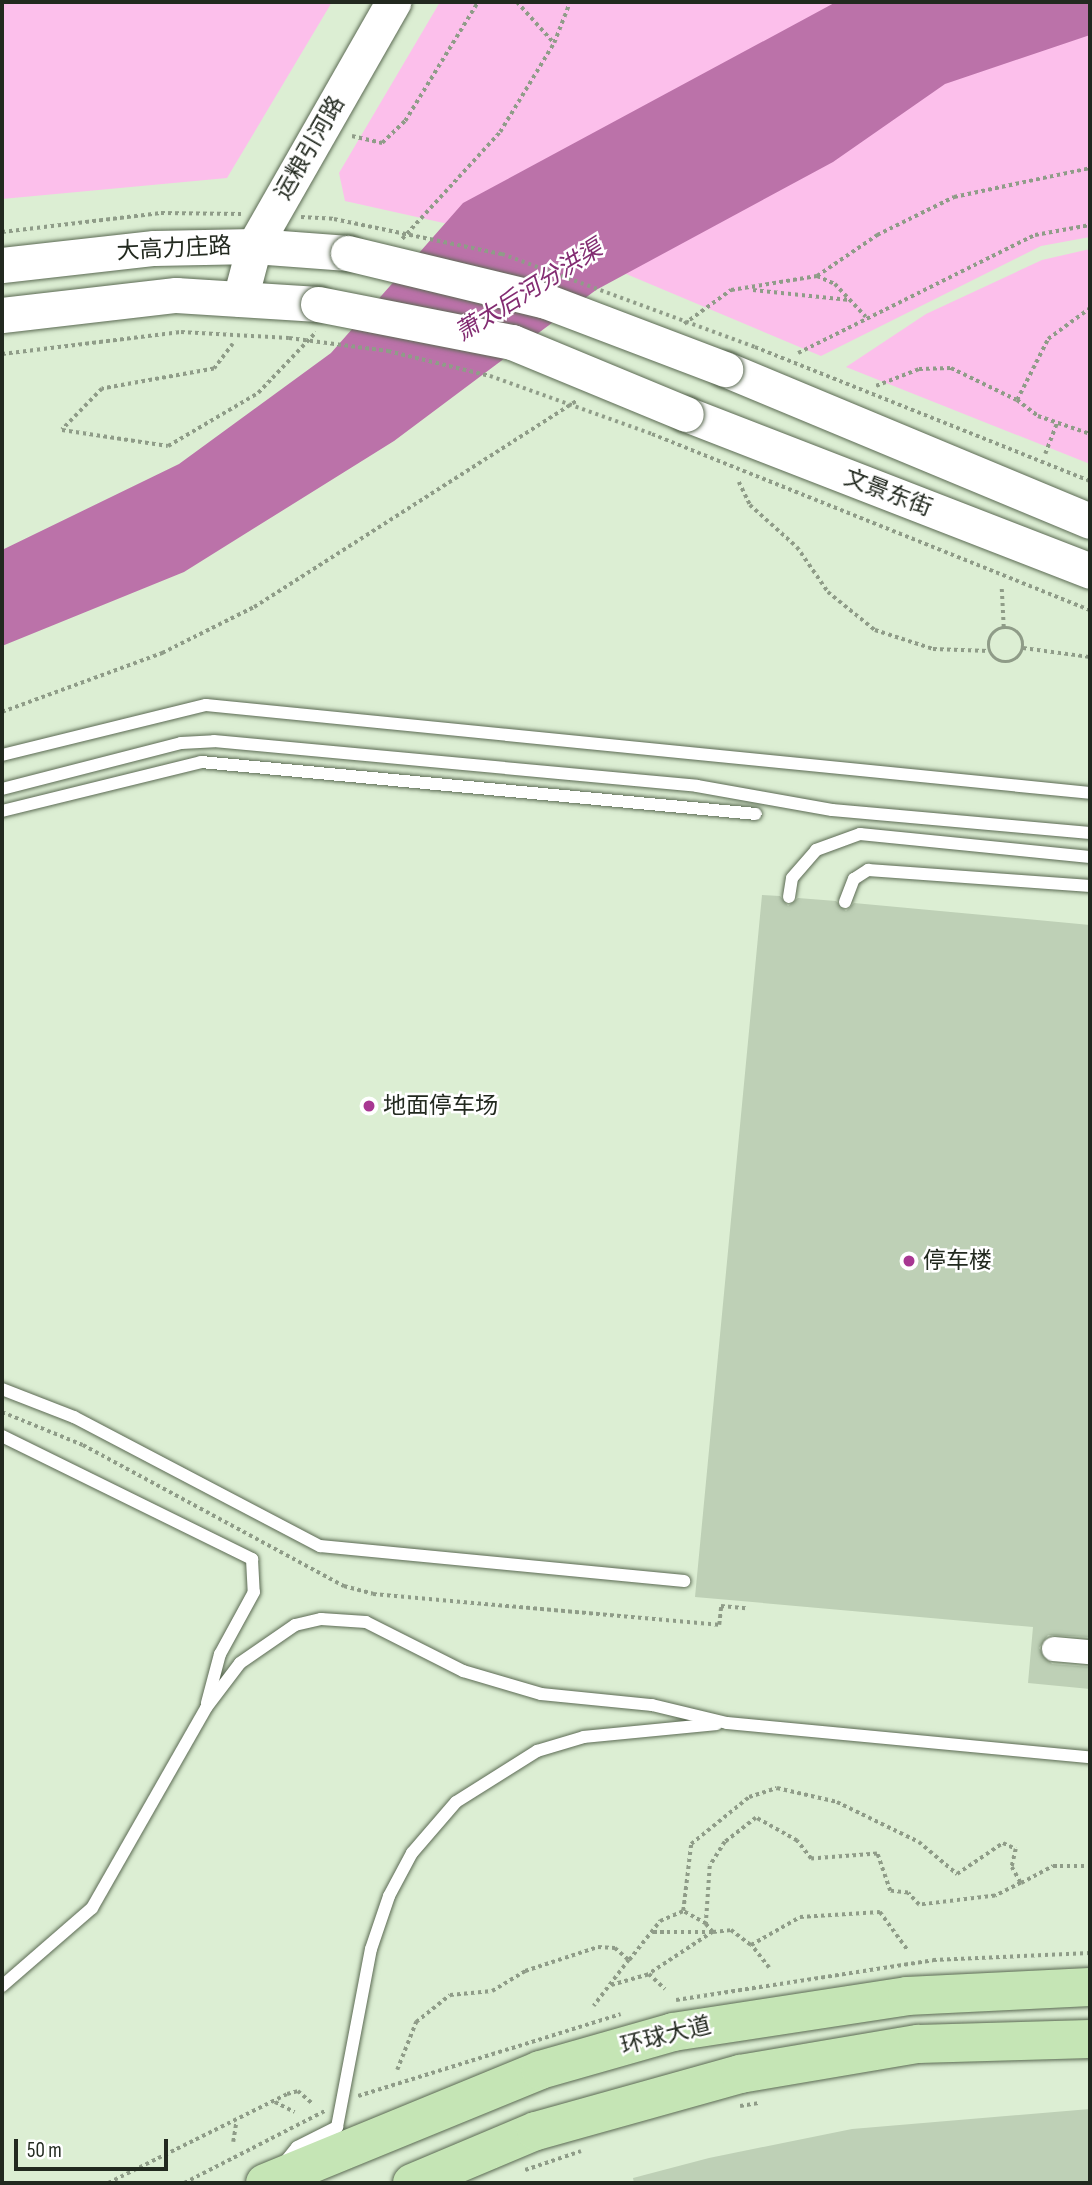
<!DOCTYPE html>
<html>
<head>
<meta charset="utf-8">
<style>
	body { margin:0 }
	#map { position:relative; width:1092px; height:2185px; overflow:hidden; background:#dceed3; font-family:"Sofia Sans Condensed","Noto Sans SC",sans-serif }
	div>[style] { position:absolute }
	.green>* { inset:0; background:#fcbfeb }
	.water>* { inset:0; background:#bb72a9 }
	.building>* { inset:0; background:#bed0b6 }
	.path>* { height:3.5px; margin-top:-1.75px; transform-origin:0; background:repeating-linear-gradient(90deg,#8f9c88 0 3.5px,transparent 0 7px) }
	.path>.ring { margin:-1.75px; padding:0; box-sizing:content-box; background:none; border:3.5px solid #8f9c88; border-radius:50% }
	.roads { filter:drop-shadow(0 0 2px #5b6a53) drop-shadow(0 0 2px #5b6a53) }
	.lane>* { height:12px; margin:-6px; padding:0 6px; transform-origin:6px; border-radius:6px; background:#fff }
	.street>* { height:24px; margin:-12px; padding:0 12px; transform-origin:12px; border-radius:12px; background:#fff }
	.secondary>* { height:35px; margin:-17.5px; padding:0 17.5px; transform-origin:17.5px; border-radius:17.5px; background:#fff }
	.primary>* { height:38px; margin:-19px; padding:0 19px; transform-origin:19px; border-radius:19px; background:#c5e5b5 }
	.path-bridge>* { height:3.5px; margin-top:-1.75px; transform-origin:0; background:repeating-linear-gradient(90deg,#8f9c88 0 3.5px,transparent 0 7px) }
	.bridges { filter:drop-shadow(0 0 2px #5b6a53) drop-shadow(0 0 2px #5b6a53) }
	.secondary-bridge>* { height:35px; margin:-17.5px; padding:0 17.5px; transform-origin:17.5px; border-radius:17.5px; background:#fff }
	.dots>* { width:19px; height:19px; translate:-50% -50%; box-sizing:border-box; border:4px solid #fff; border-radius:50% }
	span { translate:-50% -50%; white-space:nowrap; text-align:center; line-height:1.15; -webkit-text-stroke:5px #fff; paint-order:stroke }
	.street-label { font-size:23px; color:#22291f }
	.poi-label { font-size:23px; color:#22291f }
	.left { translate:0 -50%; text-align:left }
	.water-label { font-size:24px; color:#832c72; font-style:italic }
	.frame { position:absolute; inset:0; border:4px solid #22291f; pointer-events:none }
	.scale { position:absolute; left:14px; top:2139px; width:154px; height:32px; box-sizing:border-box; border:4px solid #22291f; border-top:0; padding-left:9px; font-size:21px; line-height:24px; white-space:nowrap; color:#22291f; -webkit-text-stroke:5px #fff; paint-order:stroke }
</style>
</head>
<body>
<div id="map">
	<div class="green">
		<i style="clip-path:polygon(2px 2px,332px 2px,227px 178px,2px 199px)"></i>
		<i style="clip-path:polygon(440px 2px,1090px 2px,1090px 237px,1041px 246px,821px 356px,574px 252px,345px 201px,339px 173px)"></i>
		<i style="clip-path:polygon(1090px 249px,1090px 464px,846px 367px,926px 314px,1042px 260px)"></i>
	</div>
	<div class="water">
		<i style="clip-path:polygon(836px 2px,1090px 2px,1090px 35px,945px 84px,833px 162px,596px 290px,394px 441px,184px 572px,2px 646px,2px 550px,179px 464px,331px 353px,463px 203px)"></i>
	</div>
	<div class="building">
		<i style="clip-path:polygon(762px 895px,780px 896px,788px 906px,798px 898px,836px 901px,846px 911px,854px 903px,1090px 925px,1090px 1637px,1048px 1635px,1039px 1648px,1052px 1664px,1090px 1667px,1090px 1689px,1028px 1683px,1033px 1627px,695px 1597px)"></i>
		<i style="clip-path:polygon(1090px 2109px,1090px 2183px,634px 2183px,633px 2178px,709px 2158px,852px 2129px)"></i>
	</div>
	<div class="path">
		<i style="left:517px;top:2px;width:55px;rotate:47.9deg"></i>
		<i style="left:554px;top:43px;width:44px;rotate:-68.7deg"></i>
		<i style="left:352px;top:136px;width:31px;rotate:13deg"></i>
		<i style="left:382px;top:143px;width:32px;rotate:-44deg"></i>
		<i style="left:405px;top:121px;width:140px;rotate:-58.5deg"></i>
		<i style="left:301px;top:217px;width:33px;rotate:3deg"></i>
		<i style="left:2px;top:232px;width:160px;rotate:-6.8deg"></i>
		<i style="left:161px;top:213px;width:80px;rotate:0.7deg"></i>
		<i style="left:402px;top:239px;width:145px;rotate:-47.5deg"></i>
		<i style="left:500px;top:132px;width:104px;rotate:-58.8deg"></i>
		<i style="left:817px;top:276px;width:73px;rotate:-34.3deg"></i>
		<i style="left:877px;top:235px;width:86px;rotate:-26.3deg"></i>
		<i style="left:954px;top:197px;width:139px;rotate:-12deg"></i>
		<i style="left:753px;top:290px;width:97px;rotate:5.9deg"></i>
		<i style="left:684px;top:324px;width:58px;rotate:-35.9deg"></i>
		<i style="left:731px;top:290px;width:87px;rotate:-9.2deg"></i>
		<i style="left:817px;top:276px;width:20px;rotate:24deg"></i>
		<i style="left:835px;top:284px;width:45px;rotate:46.8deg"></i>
		<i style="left:233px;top:344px;width:31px;rotate:127deg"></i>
		<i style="left:214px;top:369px;width:114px;rotate:169.9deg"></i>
		<i style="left:102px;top:389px;width:57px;rotate:134.3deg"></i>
		<i style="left:62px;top:430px;width:107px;rotate:8.6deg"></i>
		<i style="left:168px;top:446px;width:104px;rotate:-30.5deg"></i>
		<i style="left:258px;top:393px;width:84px;rotate:-46.4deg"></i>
		<i style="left:755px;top:347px;width:361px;rotate:21.8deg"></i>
		<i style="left:798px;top:353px;width:265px;rotate:-26.5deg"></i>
		<i style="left:1035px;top:235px;width:56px;rotate:-10.3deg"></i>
		<i style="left:2px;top:354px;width:180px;rotate:-7deg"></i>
		<i style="left:181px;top:332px;width:108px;rotate:3.2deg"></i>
		<i style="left:876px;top:386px;width:46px;rotate:-21.6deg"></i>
		<i style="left:919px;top:369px;width:32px;rotate:-2deg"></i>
		<i style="left:951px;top:368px;width:73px;rotate:25.9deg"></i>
		<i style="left:1017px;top:400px;width:68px;rotate:-63.1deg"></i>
		<i style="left:1048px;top:339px;width:52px;rotate:-36.4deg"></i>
		<i style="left:1017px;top:400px;width:26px;rotate:37deg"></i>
		<i style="left:1038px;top:416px;width:55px;rotate:19.1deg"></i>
		<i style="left:652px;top:434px;width:472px;rotate:21.9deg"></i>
		<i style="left:1045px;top:454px;width:33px;rotate:-69deg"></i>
		<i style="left:739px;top:482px;width:25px;rotate:64deg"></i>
		<i style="left:750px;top:505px;width:63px;rotate:41.8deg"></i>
		<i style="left:797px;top:547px;width:55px;rotate:55.4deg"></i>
		<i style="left:828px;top:592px;width:60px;rotate:39deg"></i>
		<i style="left:875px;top:630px;width:61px;rotate:18.1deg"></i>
		<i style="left:933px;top:649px;width:56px;rotate:2deg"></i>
		<i style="left:1002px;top:589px;width:39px;rotate:87deg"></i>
		<i class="ring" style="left:989px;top:628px;width:30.5px;height:30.5px"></i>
		<i style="left:1023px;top:648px;width:68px;rotate:7.7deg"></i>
		<i style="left:2px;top:712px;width:171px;rotate:-20.2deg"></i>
		<i style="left:162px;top:653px;width:103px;rotate:-26.6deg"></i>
		<i style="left:254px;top:607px;width:384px;rotate:-32.6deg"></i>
		<i style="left:2px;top:1412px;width:87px;rotate:22.2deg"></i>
		<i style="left:83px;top:1445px;width:297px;rotate:28.4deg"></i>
		<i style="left:344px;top:1586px;width:30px;rotate:15deg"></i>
		<i style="left:373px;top:1594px;width:347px;rotate:5.1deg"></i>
		<i style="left:719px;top:1625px;width:19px;rotate:-84deg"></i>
		<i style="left:721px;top:1606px;width:25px;rotate:5deg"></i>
		<i style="left:1021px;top:1883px;width:36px;rotate:-28deg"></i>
		<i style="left:1053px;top:1866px;width:37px"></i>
		<i style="left:706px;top:1924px;width:11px;rotate:49deg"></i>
		<i style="left:713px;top:1932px;width:18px;rotate:-6deg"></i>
		<i style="left:731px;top:1930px;width:25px;rotate:37deg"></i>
		<i style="left:653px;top:1932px;width:60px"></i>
		<i style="left:713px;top:1932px;width:77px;rotate:146.7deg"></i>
		<i style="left:649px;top:1974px;width:22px;rotate:43deg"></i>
		<i style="left:629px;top:1960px;width:50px;rotate:-51.5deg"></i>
		<i style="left:660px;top:1921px;width:25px;rotate:-23deg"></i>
		<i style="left:683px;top:1911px;width:67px;rotate:-83.2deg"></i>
		<i style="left:691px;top:1844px;width:75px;rotate:-39deg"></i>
		<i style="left:749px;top:1797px;width:29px;rotate:-18deg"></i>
		<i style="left:777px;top:1788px;width:62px;rotate:13.1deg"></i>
		<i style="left:837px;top:1802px;width:91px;rotate:26deg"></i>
		<i style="left:919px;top:1842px;width:50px;rotate:40.1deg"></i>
		<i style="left:957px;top:1874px;width:55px;rotate:-34deg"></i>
		<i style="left:1003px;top:1843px;width:14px;rotate:25deg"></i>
		<i style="left:1016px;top:1849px;width:18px;rotate:103deg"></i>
		<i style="left:1012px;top:1867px;width:18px;rotate:61deg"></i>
		<i style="left:1021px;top:1883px;width:29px;rotate:153deg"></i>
		<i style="left:995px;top:1896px;width:77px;rotate:173.2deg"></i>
		<i style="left:919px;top:1905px;width:16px;rotate:-133deg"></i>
		<i style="left:908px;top:1893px;width:18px;rotate:-174deg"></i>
		<i style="left:890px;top:1891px;width:39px;rotate:-109deg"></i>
		<i style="left:877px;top:1854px;width:66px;rotate:175.7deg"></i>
		<i style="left:811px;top:1859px;width:23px;rotate:-128deg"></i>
		<i style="left:797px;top:1841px;width:47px;rotate:-150.7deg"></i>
		<i style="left:756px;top:1818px;width:39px;rotate:142deg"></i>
		<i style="left:725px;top:1842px;width:28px;rotate:122deg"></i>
		<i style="left:710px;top:1866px;width:58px;rotate:93.9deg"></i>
		<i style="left:706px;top:1924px;width:26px;rotate:-151deg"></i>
		<i style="left:769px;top:1968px;width:29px;rotate:-128deg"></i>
		<i style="left:751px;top:1945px;width:56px;rotate:-29.7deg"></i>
		<i style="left:800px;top:1917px;width:80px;rotate:-3.6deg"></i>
		<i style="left:880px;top:1912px;width:46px;rotate:53.9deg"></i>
		<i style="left:611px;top:1985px;width:40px;rotate:-16deg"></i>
		<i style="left:676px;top:2000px;width:260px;rotate:-8.8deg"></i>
		<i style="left:933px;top:1960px;width:157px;rotate:-2.6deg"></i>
		<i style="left:397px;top:2070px;width:52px;rotate:-68.4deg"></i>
		<i style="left:416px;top:2022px;width:43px;rotate:-38.5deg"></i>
		<i style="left:450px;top:1995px;width:42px;rotate:-5.4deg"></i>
		<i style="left:492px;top:1991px;width:39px;rotate:-31deg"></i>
		<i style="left:525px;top:1971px;width:77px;rotate:-18.2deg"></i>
		<i style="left:598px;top:1947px;width:17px;rotate:3deg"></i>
		<i style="left:615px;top:1948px;width:18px;rotate:41deg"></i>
		<i style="left:629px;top:1960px;width:58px;rotate:127.3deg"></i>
		<i style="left:358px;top:2096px;width:275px;rotate:-17.3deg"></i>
		<i style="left:275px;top:2102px;width:22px;rotate:27deg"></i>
		<i style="left:740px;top:2106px;width:20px;rotate:-9deg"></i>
		<i style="left:233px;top:2142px;width:20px;rotate:-81deg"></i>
		<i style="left:525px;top:2170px;width:59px;rotate:-18.7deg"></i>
		<i style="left:108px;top:2183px;width:200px;rotate:-26.4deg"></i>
		<i style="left:287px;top:2094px;width:11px;rotate:-15deg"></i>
		<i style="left:298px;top:2091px;width:20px;rotate:41deg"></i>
		<i style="left:184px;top:2183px;width:158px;rotate:-27.1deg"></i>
	</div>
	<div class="roads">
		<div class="lane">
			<i style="left:2px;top:755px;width:210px;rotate:-13.8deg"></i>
			<i style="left:206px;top:705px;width:888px;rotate:5.68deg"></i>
			<i style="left:2px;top:789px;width:185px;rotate:-14.4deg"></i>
			<i style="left:181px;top:743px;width:33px;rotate:-3deg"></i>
			<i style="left:214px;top:741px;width:485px;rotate:5.3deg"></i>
			<i style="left:697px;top:786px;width:137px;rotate:10.1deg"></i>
			<i style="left:832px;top:810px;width:259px;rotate:5.1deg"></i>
			<i style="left:2px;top:811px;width:205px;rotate:-13.8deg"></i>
			<i style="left:201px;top:762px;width:557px;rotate:5.35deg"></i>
			<i style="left:789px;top:897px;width:19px;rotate:-81deg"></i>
			<i style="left:792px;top:878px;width:37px;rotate:-49deg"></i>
			<i style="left:816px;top:850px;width:47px;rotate:-20deg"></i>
			<i style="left:860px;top:834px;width:231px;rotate:5.7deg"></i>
			<i style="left:845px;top:902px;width:25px;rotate:-69deg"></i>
			<i style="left:854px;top:879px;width:17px;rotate:-33deg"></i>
			<i style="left:868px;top:870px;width:223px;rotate:4.1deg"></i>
			<i style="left:2px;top:1389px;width:77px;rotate:21.3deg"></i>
			<i style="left:74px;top:1417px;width:278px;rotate:27.7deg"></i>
			<i style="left:320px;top:1546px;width:366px;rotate:5.5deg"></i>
			<i style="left:2px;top:1436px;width:279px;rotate:26.2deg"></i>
			<i style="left:252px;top:1559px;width:33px;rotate:87deg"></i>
			<i style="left:254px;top:1592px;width:71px;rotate:118.7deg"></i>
			<i style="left:220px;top:1654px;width:51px;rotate:104.9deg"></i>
			<i style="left:2px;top:1986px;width:119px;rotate:-40.9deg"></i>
			<i style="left:92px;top:1908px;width:230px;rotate:-60.3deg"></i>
			<i style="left:206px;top:1708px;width:56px;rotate:-52.9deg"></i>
			<i style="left:240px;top:1663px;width:67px;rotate:-34.6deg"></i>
			<i style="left:295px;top:1625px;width:27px;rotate:-13deg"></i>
			<i style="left:321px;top:1619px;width:45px;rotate:3.8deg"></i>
			<i style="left:366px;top:1622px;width:109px;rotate:26.8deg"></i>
			<i style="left:463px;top:1671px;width:81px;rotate:16.4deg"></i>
			<i style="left:541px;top:1694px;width:112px;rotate:5.7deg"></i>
			<i style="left:652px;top:1705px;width:77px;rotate:13.5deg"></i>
			<i style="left:727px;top:1723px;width:365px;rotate:5.4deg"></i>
			<i style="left:285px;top:2162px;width:19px;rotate:-51deg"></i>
			<i style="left:297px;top:2147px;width:45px;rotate:-26.6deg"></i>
			<i style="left:337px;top:2127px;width:181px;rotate:-79.2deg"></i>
			<i style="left:371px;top:1949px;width:56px;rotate:-71.2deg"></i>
			<i style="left:389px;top:1896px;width:49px;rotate:-61.9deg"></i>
			<i style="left:412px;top:1853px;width:67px;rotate:-49.2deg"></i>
			<i style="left:456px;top:1802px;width:96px;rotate:-32.2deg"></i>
			<i style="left:537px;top:1751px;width:49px;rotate:-16.6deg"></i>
			<i style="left:584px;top:1737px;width:133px;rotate:-5.6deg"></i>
		</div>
		<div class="street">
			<i style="left:1054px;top:1649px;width:36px;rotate:5deg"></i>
		</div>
		<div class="secondary">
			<i style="left:2px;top:265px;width:153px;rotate:-6.4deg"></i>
			<i style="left:154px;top:248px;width:100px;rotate:-1.1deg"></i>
			<i style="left:254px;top:246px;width:94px;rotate:4.3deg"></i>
			<i style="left:240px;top:299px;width:55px;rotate:-75.2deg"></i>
			<i style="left:254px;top:246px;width:281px;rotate:-60.3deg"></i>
			<i style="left:2px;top:315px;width:175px;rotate:-6.6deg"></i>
			<i style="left:176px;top:295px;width:142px;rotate:3.6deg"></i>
			<i style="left:725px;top:369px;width:395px;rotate:22.6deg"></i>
			<i style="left:686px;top:414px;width:433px;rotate:21.2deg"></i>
		</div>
		<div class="primary">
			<i style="left:265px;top:2183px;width:297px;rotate:-22.3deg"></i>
			<i style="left:540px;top:2070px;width:138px;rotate:-15.9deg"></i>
			<i style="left:673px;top:2032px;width:237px;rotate:-8.7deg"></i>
			<i style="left:907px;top:1996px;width:183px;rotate:-2.8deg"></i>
			<i style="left:412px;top:2183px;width:134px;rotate:-22.8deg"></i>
			<i style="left:536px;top:2131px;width:212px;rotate:-15.6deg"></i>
			<i style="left:740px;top:2074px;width:181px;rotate:-9.6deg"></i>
			<i style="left:918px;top:2044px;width:172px;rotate:-1.7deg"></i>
		</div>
	</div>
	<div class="path-bridge">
		<i style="left:334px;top:219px;width:172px;rotate:11.8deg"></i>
		<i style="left:502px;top:254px;width:270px;rotate:20.2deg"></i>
		<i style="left:289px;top:338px;width:100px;rotate:7.5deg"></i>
		<i style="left:388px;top:351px;width:105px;rotate:13.8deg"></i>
		<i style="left:490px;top:376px;width:172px;rotate:19.7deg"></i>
	</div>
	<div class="bridges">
		<div class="secondary-bridge">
			<i style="left:348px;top:253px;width:201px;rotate:13.6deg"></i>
			<i style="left:543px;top:300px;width:195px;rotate:20.8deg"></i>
			<i style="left:318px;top:304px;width:198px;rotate:11.1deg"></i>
			<i style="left:512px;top:342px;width:188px;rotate:22.5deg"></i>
		</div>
	</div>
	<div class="dots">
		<i style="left:369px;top:1106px;background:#a83792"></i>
		<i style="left:909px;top:1261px;background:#a83792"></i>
	</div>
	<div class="street-label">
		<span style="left:310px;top:148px;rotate:-60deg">运粮引河路</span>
		<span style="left:174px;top:249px;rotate:-3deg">大高力庄路</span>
		<span style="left:888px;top:493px;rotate:21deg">文景东街</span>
		<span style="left:666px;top:2036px;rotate:-14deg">环球大道</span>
	</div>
	<div class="poi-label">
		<span class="left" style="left:383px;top:1106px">地面停车场</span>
		<span class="left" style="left:923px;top:1261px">停车楼</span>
	</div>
	<div class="water-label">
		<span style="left:529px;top:291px;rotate:-32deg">萧太后河分洪渠</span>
	</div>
	<div class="frame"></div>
	<div class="scale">50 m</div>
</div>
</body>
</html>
